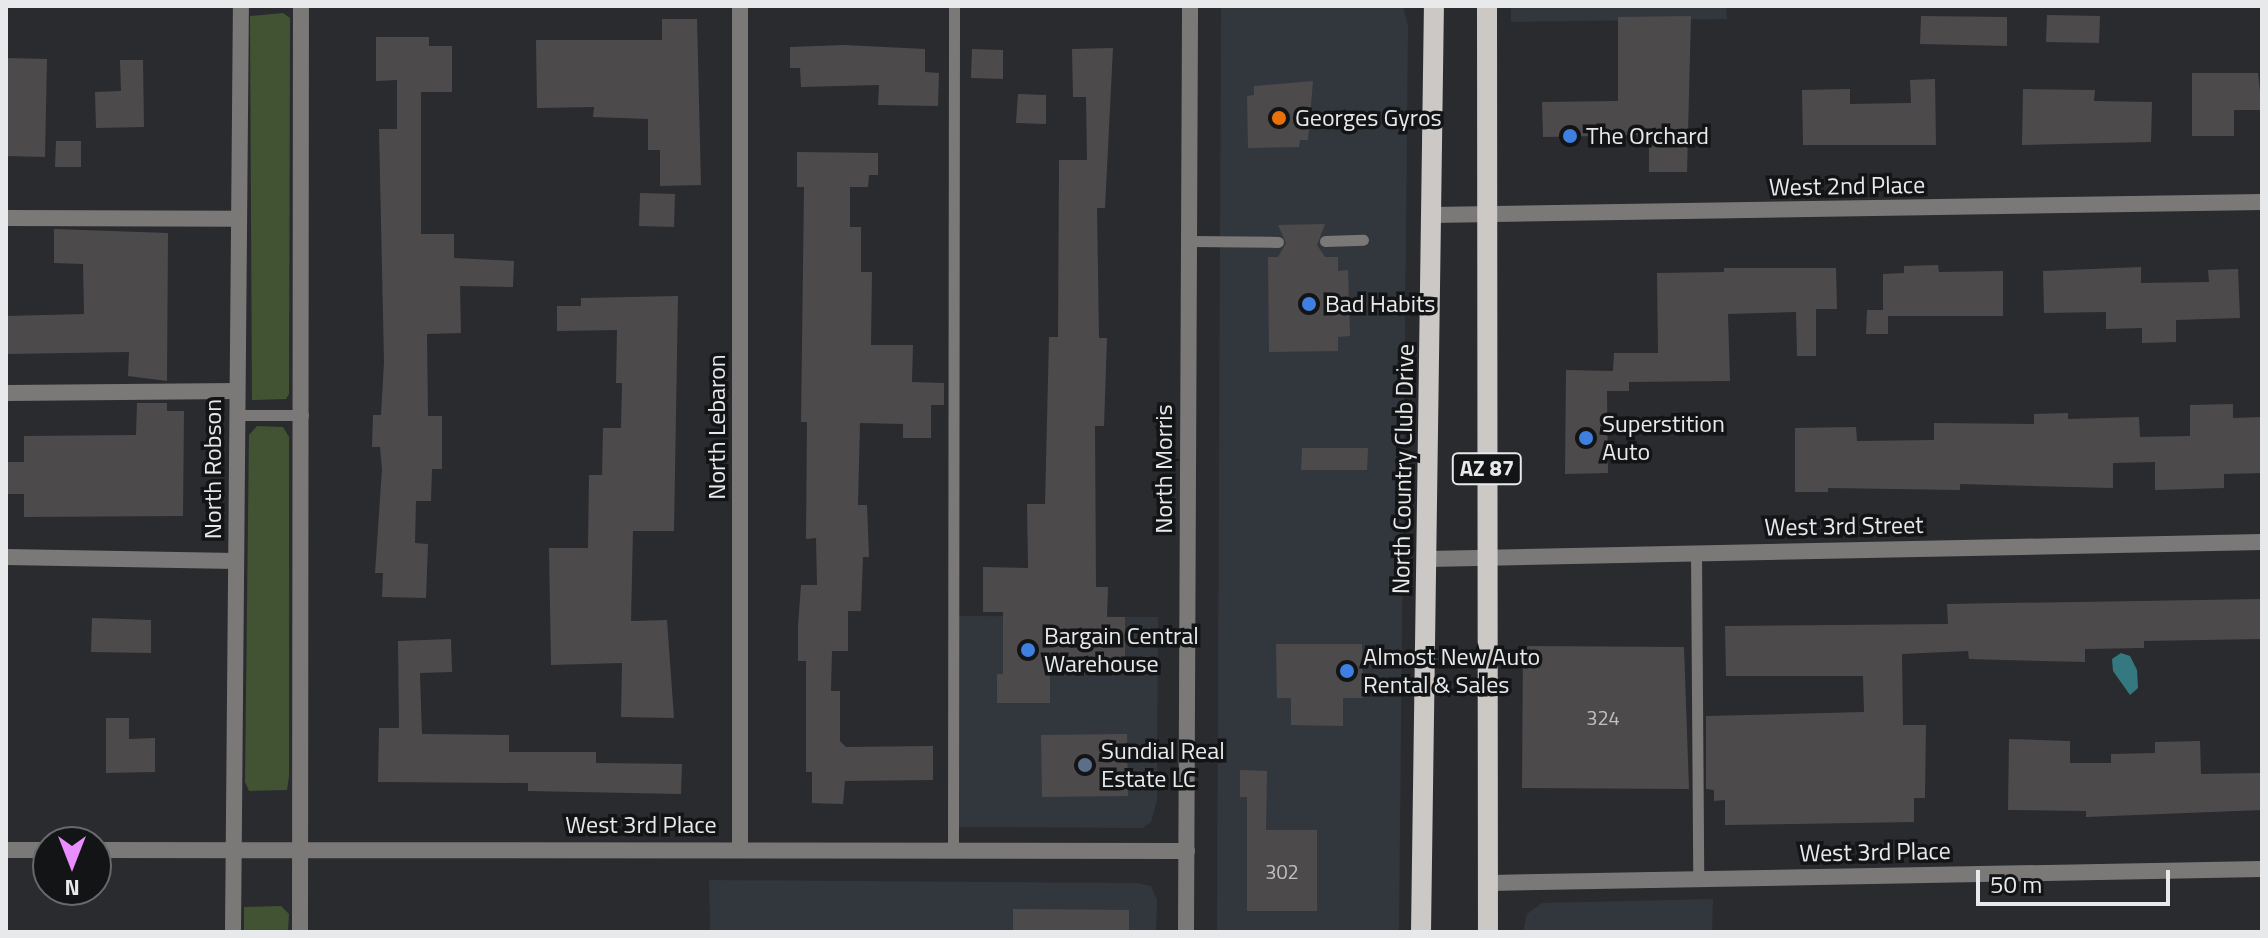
<!DOCTYPE html>
<html>
<head>
<meta charset="utf-8">
<style>
	body { margin:0 }
	#map { position:relative; width:2268px; height:938px; overflow:hidden; background:#2a2b2e; font-family:"Titillium Web",sans-serif }
	div>[style] { position:absolute }
	.built>* { inset:0; background:#32373e }
	.green>* { inset:0; background:#425334 }
	.water>* { inset:0; background:#33797f }
	.building>* { inset:0; background:#4d4a4c }
	.service>* { height:11px; margin:-5.5px; padding:0 5.5px; transform-origin:5.5px; border-radius:5.5px; background:#7b7978 }
	.minor>* { height:16px; margin:-8px; padding:0 8px; transform-origin:8px; border-radius:8px; background:#7b7978 }
	.primary>* { height:20px; margin:-10px; padding:0 10px; transform-origin:10px; border-radius:10px; background:#cbc8c6 }
	.dots>* { width:22px; height:22px; translate:-50% -50%; box-sizing:border-box; border:4px solid #131415; border-radius:50% }
	span { translate:-50% -50%; white-space:nowrap; text-align:center; line-height:1.15; -webkit-text-stroke:7px #131415; paint-order:stroke }
	.number-label { font-size:20px; color:#c1c1c3 }
	.number-label span { -webkit-text-stroke-width:0 }
	.shield-label span { padding:2px 6px; background:#131415; border:2px solid; border-radius:6px; -webkit-text-stroke-width:0 }
	.shield-label { font-size:22px; color:#e8e9eb; font-weight:700 }
	.poi-label { font-size:24px; color:#e8e9eb }
	.left { translate:0 -50%; text-align:left }
	.street-label { font-size:24px; color:#e8e9eb }
	.frame { position:absolute; inset:0; border:8px solid #e8e9eb; pointer-events:none }
	.north { position:absolute; left:32px; top:826px; width:80px; height:80px; box-sizing:border-box; background:#131415; border:2px solid #68696b; border-radius:50%; rotate:180deg; font-size:22px; font-weight:700; line-height:32px; text-align:center; color:#e8e9eb }
	.north::after { content:''; display:block; margin:auto; width:28px; height:36px; background:#e88eff; clip-path:polygon(50% 0,100% 100%,50% 72%,0 100%) }
	.scale { position:absolute; left:1976px; top:870px; width:194px; height:36px; box-sizing:border-box; border:4px solid #e8e9eb; border-top:0; padding-left:10px; font-size:24px; line-height:28px; white-space:nowrap; color:#e8e9eb; -webkit-text-stroke:6px #131415; paint-order:stroke }
</style>
</head>
<body>
<div id="map">
	<div class="built">
		<i style="clip-path:polygon(1221px 6px,1403px 6px,1408px 26px,1399px 932px,1217px 932px)"></i>
		<i style="clip-path:polygon(1511px 6px,1726px 6px,1727px 19px,1511px 22px)"></i>
		<i style="clip-path:polygon(958px 616px,1158px 617px,1157px 800px,1151px 822px,1143px 828px,957px 827px)"></i>
		<i style="clip-path:polygon(709px 880px,1137px 883px,1151px 886px,1157px 900px,1156px 932px,710px 932px)"></i>
		<i style="clip-path:polygon(1713px 899px,1712px 932px,1523px 932px,1527px 914px,1542px 903px)"></i>
	</div>
	<div class="green">
		<i style="clip-path:polygon(283px 13px,290px 18px,289px 394px,286px 399px,252px 400px,250px 16px)"></i>
		<i style="clip-path:polygon(257px 426px,283px 427px,289px 437px,289px 776px,287px 790px,249px 791px,245px 782px,249px 435px)"></i>
		<i style="clip-path:polygon(281px 906px,289px 914px,288px 932px,244px 932px,244px 907px)"></i>
	</div>
	<div class="water">
		<i style="clip-path:polygon(2121px 653px,2130px 656px,2137px 670px,2138px 688px,2130px 695px,2113px 671px,2112px 659px)"></i>
	</div>
	<div class="building">
		<i style="clip-path:polygon(2047px 15px,2100px 16px,2099px 43px,2046px 42px)"></i>
		<i style="clip-path:polygon(1691px 16px,1687px 172px,1649px 172px,1649px 135px,1543px 137px,1542px 102px,1618px 101px,1618px 17px)"></i>
		<i style="clip-path:polygon(1921px 16px,2007px 17px,2007px 46px,1920px 44px)"></i>
		<i style="clip-path:polygon(662px 19px,697px 19px,701px 185px,660px 186px,660px 150px,648px 150px,648px 119px,593px 117px,594px 107px,537px 108px,536px 40px,662px 40px)"></i>
		<i style="clip-path:polygon(376px 37px,429px 37px,429px 46px,452px 46px,452px 92px,421px 92px,421px 234px,454px 234px,454px 258px,514px 261px,513px 287px,460px 286px,461px 333px,427px 334px,428px 416px,442px 416px,442px 469px,432px 469px,431px 501px,416px 501px,415px 543px,428px 544px,426px 598px,382px 597px,383px 573px,375px 573px,382px 469px,380px 447px,372px 447px,373px 415px,381px 415px,384px 362px,379px 129px,397px 129px,397px 80px,376px 81px)"></i>
		<i style="clip-path:polygon(844px 45px,925px 49px,925px 72px,939px 73px,938px 106px,878px 105px,879px 85px,801px 87px,800px 68px,790px 68px,790px 47px)"></i>
		<i style="clip-path:polygon(1113px 48px,1105px 208px,1097px 208px,1099px 338px,1107px 338px,1104px 426px,1095px 426px,1096px 587px,1108px 587px,1107px 617px,1125px 617px,1125px 674px,1050px 674px,1050px 703px,997px 703px,997px 674px,1003px 674px,1003px 612px,983px 612px,983px 567px,1028px 568px,1027px 504px,1045px 504px,1049px 337px,1058px 337px,1059px 160px,1087px 160px,1086px 97px,1073px 97px,1072px 49px)"></i>
		<i style="clip-path:polygon(972px 49px,1003px 50px,1003px 79px,971px 78px)"></i>
		<i style="clip-path:polygon(6px 58px,47px 59px,45px 157px,6px 156px)"></i>
		<i style="clip-path:polygon(120px 60px,143px 60px,144px 127px,96px 128px,95px 92px,121px 91px)"></i>
		<i style="clip-path:polygon(2192px 73px,2258px 73px,2262px 110px,2234px 110px,2234px 136px,2192px 136px)"></i>
		<i style="clip-path:polygon(1935px 79px,1936px 145px,1803px 145px,1802px 90px,1850px 89px,1850px 104px,1911px 103px,1910px 80px)"></i>
		<i style="clip-path:polygon(1313px 81px,1308px 140px,1300px 140px,1299px 147px,1248px 148px,1247px 96px,1254px 95px,1254px 86px)"></i>
		<i style="clip-path:polygon(2023px 89px,2095px 90px,2094px 101px,2152px 102px,2151px 142px,2022px 145px)"></i>
		<i style="clip-path:polygon(1018px 94px,1046px 95px,1046px 124px,1016px 123px)"></i>
		<i style="clip-path:polygon(56px 141px,81px 141px,81px 167px,55px 167px)"></i>
		<i style="clip-path:polygon(797px 152px,878px 153px,878px 175px,869px 175px,868px 187px,850px 187px,850px 227px,861px 227px,861px 272px,872px 272px,871px 345px,913px 345px,912px 382px,944px 383px,944px 405px,931px 405px,931px 438px,903px 438px,903px 424px,860px 423px,858px 505px,867px 505px,869px 557px,863px 557px,861px 611px,848px 611px,848px 651px,832px 651px,831px 691px,840px 691px,840px 741px,846px 747px,933px 746px,933px 780px,845px 781px,843px 804px,812px 803px,812px 772px,806px 772px,806px 661px,798px 661px,798px 626px,801px 585px,817px 585px,816px 538px,806px 539px,807px 422px,801px 422px,804px 187px,797px 187px)"></i>
		<i style="clip-path:polygon(640px 193px,675px 194px,674px 227px,639px 226px)"></i>
		<i style="clip-path:polygon(1325px 224px,1317px 245px,1325px 257px,1338px 257px,1338px 271px,1348px 270px,1350px 336px,1338px 337px,1338px 351px,1269px 352px,1268px 257px,1278px 257px,1286px 243px,1278px 225px)"></i>
		<i style="clip-path:polygon(54px 229px,168px 233px,167px 381px,128px 376px,129px 352px,6px 354px,6px 316px,84px 314px,83px 264px,54px 263px)"></i>
		<i style="clip-path:polygon(1938px 265px,1939px 272px,2003px 271px,2003px 316px,1888px 316px,1888px 334px,1866px 334px,1867px 310px,1883px 310px,1883px 274px,1904px 273px,1904px 266px)"></i>
		<i style="clip-path:polygon(2141px 267px,2141px 283px,2209px 282px,2208px 270px,2238px 269px,2240px 318px,2176px 320px,2176px 342px,2142px 343px,2142px 328px,2106px 329px,2106px 312px,2044px 313px,2043px 271px)"></i>
		<i style="clip-path:polygon(1724px 268px,1836px 268px,1837px 309px,1816px 309px,1816px 356px,1797px 356px,1796px 312px,1728px 314px,1730px 381px,1629px 382px,1629px 391px,1607px 391px,1608px 473px,1565px 474px,1566px 370px,1613px 371px,1614px 353px,1658px 353px,1657px 273px,1724px 272px)"></i>
		<i style="clip-path:polygon(678px 296px,674px 531px,633px 531px,631px 621px,667px 620px,674px 718px,621px 717px,622px 663px,551px 665px,549px 548px,588px 548px,589px 475px,602px 475px,603px 428px,621px 428px,622px 383px,616px 383px,617px 330px,557px 331px,557px 306px,581px 306px,581px 298px)"></i>
		<i style="clip-path:polygon(137px 403px,167px 403px,167px 411px,184px 411px,183px 516px,24px 517px,24px 494px,6px 494px,6px 462px,24px 462px,24px 436px,136px 435px)"></i>
		<i style="clip-path:polygon(2233px 404px,2233px 418px,2262px 417px,2262px 473px,2224px 474px,2224px 488px,2155px 490px,2155px 462px,2113px 463px,2113px 488px,1960px 484px,1960px 490px,1828px 488px,1828px 492px,1795px 492px,1795px 428px,1856px 427px,1857px 441px,1934px 440px,1934px 423px,2034px 424px,2034px 414px,2068px 413px,2068px 419px,2139px 417px,2140px 437px,2190px 436px,2190px 405px)"></i>
		<i style="clip-path:polygon(1302px 448px,1368px 448px,1367px 470px,1301px 470px)"></i>
		<i style="clip-path:polygon(2262px 599px,2262px 639px,2144px 641px,2144px 648px,2085px 649px,2085px 662px,1969px 659px,1968px 651px,1902px 654px,1903px 725px,1926px 725px,1925px 798px,1914px 798px,1914px 822px,1725px 825px,1725px 800px,1714px 801px,1714px 790px,1706px 789px,1706px 716px,1864px 712px,1863px 676px,1726px 676px,1725px 626px,1948px 624px,1947px 604px)"></i>
		<i style="clip-path:polygon(92px 618px,151px 620px,151px 653px,91px 652px)"></i>
		<i style="clip-path:polygon(451px 639px,452px 672px,420px 673px,422px 734px,509px 735px,509px 752px,596px 752px,596px 763px,682px 764px,681px 794px,528px 791px,528px 783px,378px 782px,379px 728px,399px 728px,398px 641px)"></i>
		<i style="clip-path:polygon(1276px 644px,1362px 644px,1363px 698px,1343px 698px,1343px 726px,1291px 725px,1291px 698px,1277px 698px)"></i>
		<i style="clip-path:polygon(1523px 646px,1684px 647px,1689px 789px,1522px 788px)"></i>
		<i style="clip-path:polygon(106px 718px,129px 718px,129px 739px,155px 738px,155px 772px,106px 773px)"></i>
		<i style="clip-path:polygon(1127px 734px,1128px 796px,1042px 797px,1041px 735px)"></i>
		<i style="clip-path:polygon(2009px 739px,2070px 741px,2070px 763px,2111px 763px,2111px 754px,2155px 753px,2155px 742px,2200px 741px,2201px 774px,2262px 773px,2262px 810px,2086px 817px,2086px 811px,2008px 810px)"></i>
		<i style="clip-path:polygon(1240px 770px,1267px 771px,1266px 830px,1317px 830px,1317px 911px,1247px 911px,1247px 797px,1240px 797px)"></i>
		<i style="clip-path:polygon(1013px 909px,1129px 910px,1129px 932px,1013px 932px)"></i>
	</div>
	<div class="service">
		<i style="left:1189px;top:241px;width:89px;rotate:0.6deg"></i>
		<i style="left:1325px;top:241px;width:38px;rotate:-2deg"></i>
		<i style="left:237px;top:415px;width:66px"></i>
		<i style="left:1696px;top:553px;width:326px;rotate:89.6deg"></i>
		<i style="left:953px;top:849px;width:843px;rotate:-89.93deg"></i>
	</div>
	<div class="minor">
		<i style="left:740px;top:6px;width:842px;rotate:90deg"></i>
		<i style="left:1432px;top:215px;width:830px;rotate:-0.9deg"></i>
		<i style="left:6px;top:218px;width:233px;rotate:0.2deg"></i>
		<i style="left:6px;top:393px;width:231px;rotate:-0.5deg"></i>
		<i style="left:6px;top:557px;width:230px;rotate:1deg"></i>
		<i style="left:1428px;top:559px;width:834px;rotate:-1.17deg"></i>
		<i style="left:6px;top:850px;width:42px"></i>
		<i style="left:96px;top:850px;width:1091px;rotate:0.05deg"></i>
		<i style="left:1489px;top:883px;width:773px;rotate:-1.04deg"></i>
		<i style="left:233px;top:932px;width:926px;rotate:-89.51deg"></i>
		<i style="left:300px;top:932px;width:926px;rotate:-89.94deg"></i>
		<i style="left:1186px;top:932px;width:926px;rotate:-89.75deg"></i>
	</div>
	<div class="primary">
		<i style="left:1487px;top:6px;width:926px;rotate:89.94deg"></i>
		<i style="left:1421px;top:932px;width:926px;rotate:-89.2deg"></i>
	</div>
	<div class="dots">
		<i style="left:1279px;top:118px;background:#e8710a"></i>
		<i style="left:1570px;top:136px;background:#3f7fe0"></i>
		<i style="left:1309px;top:304px;background:#3f7fe0"></i>
		<i style="left:1586px;top:438px;background:#3f7fe0"></i>
		<i style="left:1028px;top:650px;background:#3f7fe0"></i>
		<i style="left:1347px;top:671px;background:#3f7fe0"></i>
		<i style="left:1085px;top:765px;background:#5c6f8a"></i>
	</div>
	<div class="number-label">
		<span style="left:1603px;top:717px">324</span>
		<span style="left:1282px;top:871px">302</span>
	</div>
	<div class="shield-label">
		<span style="left:1487px;top:469px">AZ 87</span>
	</div>
	<div class="poi-label">
		<span class="left" style="left:1295px;top:118px">Georges Gyros</span>
		<span class="left" style="left:1586px;top:136px">The Orchard</span>
		<span class="left" style="left:1325px;top:304px">Bad Habits</span>
		<span class="left" style="left:1602px;top:438px">Superstition<br>Auto</span>
		<span class="left" style="left:1044px;top:650px">Bargain Central<br>Warehouse</span>
		<span class="left" style="left:1363px;top:671px">Almost New Auto<br>Rental &amp; Sales</span>
		<span class="left" style="left:1101px;top:765px">Sundial Real<br>Estate LC</span>
	</div>
	<div class="street-label">
		<span style="left:1847px;top:186px;rotate:-1deg">West 2nd Place</span>
		<span style="left:717px;top:427px;rotate:-90deg">North Lebaron</span>
		<span style="left:213px;top:469px;rotate:-90deg">North Robson</span>
		<span style="left:1164px;top:469px;rotate:-90deg">North Morris</span>
		<span style="left:1403px;top:469px;rotate:-89deg">North Country Club Drive</span>
		<span style="left:1844px;top:526px;rotate:-1deg">West 3rd Street</span>
		<span style="left:641px;top:825px">West 3rd Place</span>
		<span style="left:1875px;top:852px;rotate:-1deg">West 3rd Place</span>
	</div>
	<div class="frame"></div>
	<div class="north">N</div>
	<div class="scale">50 m</div>
</div>
</body>
</html>
